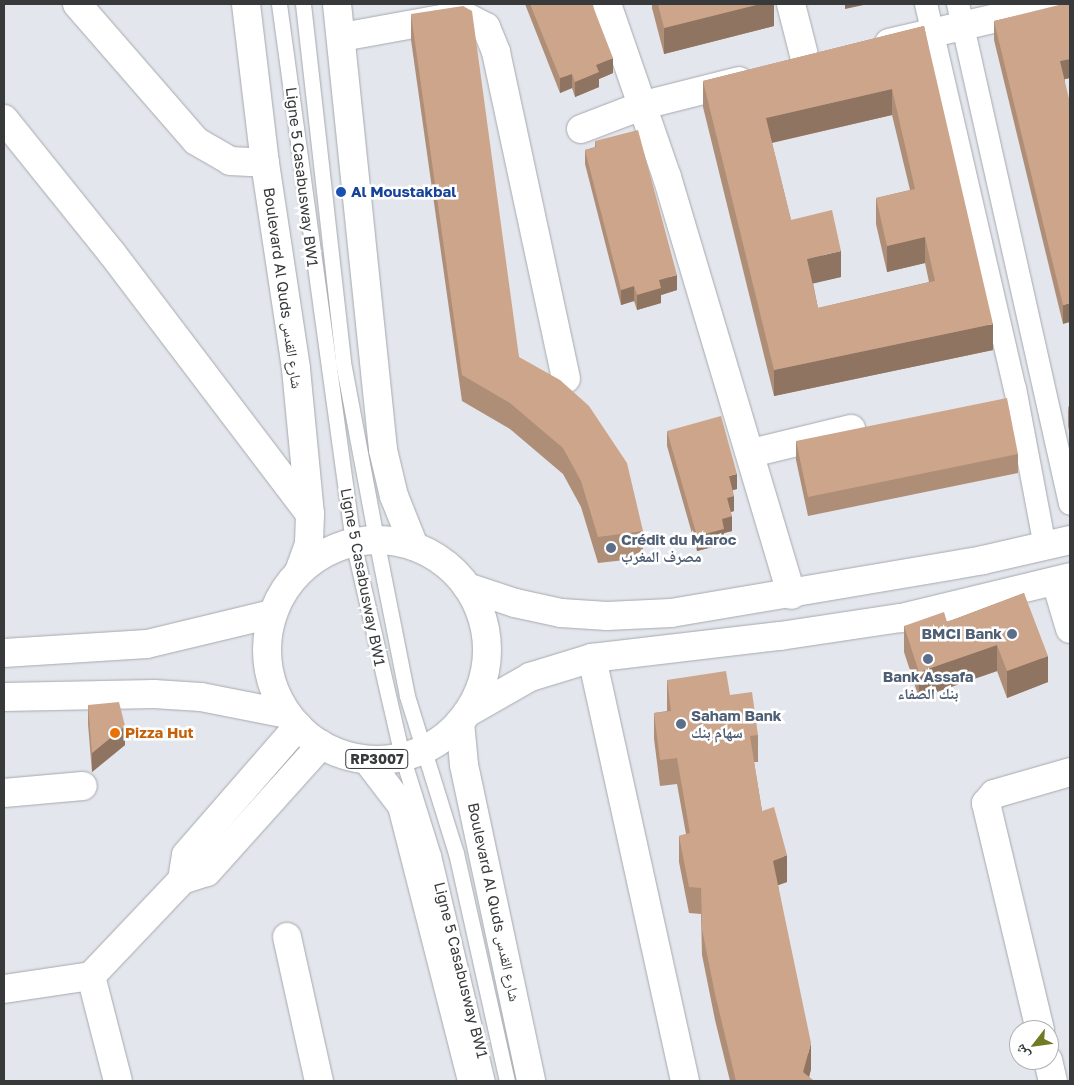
<!DOCTYPE html>
<html>
<head>
<meta charset="utf-8">
<style>
	body { margin:0 }
	#map { position:relative; width:1074px; height:1085px; overflow:hidden; background:#e3e6ec; font-family:"Golos Text","Noto Naskh Arabic",sans-serif }
	div>[style] { position:absolute }
	.roads { filter:drop-shadow(0 0 1px #a5a9ae) drop-shadow(0 0 1px #a5a9ae) }
	.service>* { height:15px; margin:-7.5px; padding:0 7.5px; transform-origin:7.5px; border-radius:7.5px; background:#fff }
	.pedestrian>* { height:22px; margin:-11px; padding:0 11px; transform-origin:11px; border-radius:11px; background:#fff }
	.minor>* { height:28px; margin:-14px; padding:0 14px; transform-origin:14px; border-radius:14px; background:#fff }
	.tertiary>* { height:28px; margin:-14px; padding:0 14px; transform-origin:14px; border-radius:14px; background:#fff }
	.secondary>* { height:28px; margin:-14px; padding:0 14px; transform-origin:14px; border-radius:14px; background:#fff }
	.primary>* { height:28px; margin:-14px; padding:0 14px; transform-origin:14px; border-radius:14px; background:#fff }
	.primary>.ring { margin:-14px; padding:0; box-sizing:content-box; background:none; border:28px solid #fff; border-radius:50% }
	.wall>* { inset:0; background:#af8e78 }
	.shaded-wall>* { inset:0; background:#8f7461 }
	.building>* { inset:0; background:#cca58b }
	.dots>* { width:14px; height:14px; translate:-50% -50%; box-sizing:border-box; border:2px solid #fff; border-radius:50% }
	span { translate:-50% -50%; white-space:nowrap; text-align:center; line-height:1.15; -webkit-text-stroke:5px #fff; paint-order:stroke }
	.shield-label span { padding:1px 4px; background:#fff; border:1px solid; border-radius:4px; -webkit-text-stroke-width:0 }
	.shield-label { font-size:14px; color:#37393b; font-weight:700 }
	.street-label { font-size:15px; color:#37393b }
	.transit-label { font-size:15px; color:#164399; font-weight:700 }
	.left { translate:0 -50%; text-align:left }
	.service-label { font-size:15px; color:#4e5e75; font-weight:700 }
	.right { translate:-100% -50%; text-align:right }
	.food-label { font-size:15px; color:#c56008; font-weight:700 }
	.frame { position:absolute; inset:0; border:5px solid #37393b; pointer-events:none }
	.north { position:absolute; left:1009px; top:1020px; width:50px; height:50px; box-sizing:border-box; background:#fff; border:1px solid #afb0b1; border-radius:50%; rotate:240deg; font-size:14px; font-weight:700; line-height:20px; text-align:center; color:#37393b }
	.north::after { content:''; display:block; margin:auto; width:18px; height:22px; background:#707a26; clip-path:polygon(50% 0,100% 100%,50% 72%,0 100%) }
</style>
</head>
<body>
<div id="map">
	<div class="roads">
		<div class="service">
			<i style="left:279px;top:4px;width:543px;rotate:82.17deg"></i>
			<i style="left:353px;top:542px;width:220px;rotate:77.1deg"></i>
			<i style="left:402px;top:756px;width:104px;rotate:72.6deg"></i>
			<i style="left:433px;top:855px;width:232px;rotate:76.6deg"></i>
			<i style="left:303px;top:4px;width:360px;rotate:83.6deg"></i>
			<i style="left:343px;top:362px;width:180px;rotate:79.4deg"></i>
			<i style="left:376px;top:539px;width:160px;rotate:78.8deg"></i>
			<i style="left:407px;top:696px;width:164px;rotate:72.7deg"></i>
			<i style="left:456px;top:853px;width:234px;rotate:77.4deg"></i>
		</div>
		<div class="pedestrian">
			<i style="left:926px;top:4px;width:394px;rotate:77deg"></i>
			<i style="left:1015px;top:388px;width:162px;rotate:79.3deg"></i>
			<i style="left:958px;top:4px;width:512px;rotate:77.37deg"></i>
		</div>
		<div class="minor">
			<i style="left:77px;top:4px;width:181px;rotate:49deg"></i>
			<i style="left:196px;top:141px;width:39px;rotate:30deg"></i>
			<i style="left:230px;top:161px;width:35px;rotate:3deg"></i>
			<i style="left:607px;top:4px;width:183px;rotate:70.9deg"></i>
			<i style="left:667px;top:177px;width:436px;rotate:73.4deg"></i>
			<i style="left:791px;top:4px;width:61px;rotate:75.7deg"></i>
			<i style="left:342px;top:37px;width:123px;rotate:-10.3deg"></i>
			<i style="left:463px;top:15px;width:26px;rotate:28deg"></i>
			<i style="left:486px;top:27px;width:27px;rotate:68deg"></i>
			<i style="left:496px;top:52px;width:334px;rotate:77.9deg"></i>
			<i style="left:889px;top:43px;width:171px;rotate:-13.1deg"></i>
			<i style="left:4px;top:119px;width:171px;rotate:51.2deg"></i>
			<i style="left:111px;top:252px;width:329px;rotate:52.8deg"></i>
			<i style="left:581px;top:129px;width:67px;rotate:-20.9deg"></i>
			<i style="left:644px;top:105px;width:98px;rotate:-14.2deg"></i>
			<i style="left:751px;top:453px;width:103px;rotate:-13.5deg"></i>
			<i style="left:1056px;top:582px;width:49px;rotate:73.4deg"></i>
			<i style="left:592px;top:658px;width:433px;rotate:77.6deg"></i>
			<i style="left:4px;top:793px;width:79px;rotate:-5.1deg"></i>
			<i style="left:182px;top:880px;width:25px;rotate:-81deg"></i>
			<i style="left:186px;top:855px;width:171px;rotate:-49deg"></i>
			<i style="left:287px;top:937px;width:148px;rotate:77.5deg"></i>
			<i style="left:91px;top:976px;width:108px;rotate:75.6deg"></i>
			<i style="left:4px;top:989px;width:88px;rotate:-8.5deg"></i>
			<i style="left:91px;top:976px;width:132px;rotate:-46.5deg"></i>
			<i style="left:182px;top:880px;width:26px;rotate:-18deg"></i>
			<i style="left:207px;top:872px;width:171px;rotate:-48.1deg"></i>
			<i style="left:1040px;top:1030px;width:233px;rotate:-103.4deg"></i>
			<i style="left:986px;top:803px;width:12px;rotate:-48deg"></i>
			<i style="left:994px;top:794px;width:79px;rotate:-16.1deg"></i>
			<i style="left:1048px;top:1060px;width:22px;rotate:77deg"></i>
		</div>
		<div class="tertiary">
			<i style="left:467px;top:587px;width:51px;rotate:18.4deg"></i>
			<i style="left:515px;top:603px;width:47px;rotate:12.3deg"></i>
			<i style="left:561px;top:613px;width:46px;rotate:3.7deg"></i>
			<i style="left:607px;top:616px;width:64px;rotate:-2.7deg"></i>
			<i style="left:671px;top:613px;width:316px;rotate:-9.6deg"></i>
			<i style="left:983px;top:560px;width:89px;rotate:-12.9deg"></i>
			<i style="left:467px;top:713px;width:73px;rotate:-29.7deg"></i>
			<i style="left:530px;top:677px;width:65px;rotate:-17deg"></i>
			<i style="left:592px;top:658px;width:189px;rotate:-6.7deg"></i>
			<i style="left:780px;top:636px;width:122px;rotate:-8.5deg"></i>
			<i style="left:901px;top:618px;width:174px;rotate:-13.6deg"></i>
		</div>
		<div class="secondary">
			<i style="left:4px;top:653px;width:143px;rotate:-3.6deg"></i>
			<i style="left:147px;top:644px;width:129px;rotate:-13.5deg"></i>
			<i style="left:4px;top:697px;width:150px;rotate:-1.1deg"></i>
			<i style="left:154px;top:694px;width:47px;rotate:3.7deg"></i>
			<i style="left:201px;top:697px;width:88px;rotate:11.2deg"></i>
		</div>
		<div class="primary">
			<i style="left:246px;top:4px;width:160px;rotate:83.2deg"></i>
			<i style="left:265px;top:163px;width:208px;rotate:81.4deg"></i>
			<i style="left:296px;top:369px;width:146px;rotate:84.5deg"></i>
			<i style="left:310px;top:514px;width:30px;rotate:92deg"></i>
			<i style="left:309px;top:544px;width:29px;rotate:110deg"></i>
			<i style="left:337px;top:4px;width:448px;rotate:84.1deg"></i>
			<i style="left:383px;top:450px;width:47px;rotate:76.6deg"></i>
			<i style="left:394px;top:496px;width:54px;rotate:68.2deg"></i>
			<i class="ring" style="left:267px;top:540px;width:192px;height:192px"></i>
			<i style="left:460px;top:722px;width:43px;rotate:84.7deg"></i>
			<i style="left:464px;top:765px;width:323px;rotate:78deg"></i>
			<i style="left:367px;top:760px;width:58px;rotate:52.7deg"></i>
			<i style="left:402px;top:806px;width:284px;rotate:75.7deg"></i>
		</div>
	</div>
	<div class="wall">
		<i style="clip-path:polygon(525px 4px,592px 4px,613px 73px,599px 79px,599px 87px,575px 97px,572px 88px,560px 93px)"></i>
		<i style="clip-path:polygon(652px 4px,774px 4px,774px 26px,664px 54px,652px 8px)"></i>
		<i style="clip-path:polygon(1070px 4px,1070px 78px,1065px 79px,1063px 324px,994px 40px,994px 21px)"></i>
		<i style="clip-path:polygon(411px 14px,519px 357px,643px 531px,643px 558px,598px 563px,581px 507px,563px 474px,510px 429px,462px 401px,411px 40px)"></i>
		<i style="clip-path:polygon(evenodd,924px 26px,993px 350px,774px 396px,703px 107px,703px 81px,924px 26px,892px 115px,910px 190px,876px 198px,876px 224px,887px 272px,925px 263px,929px 282px,818px 308px,813px 283px,841px 277px,791px 220px,772px 143px,892px 115px)"></i>
		<i style="clip-path:polygon(595px 141px,677px 290px,661px 295px,661px 303px,637px 310px,634px 301px,621px 305px,585px 164px,585px 150px,595px 147px)"></i>
		<i style="clip-path:polygon(1070px 406px,1070px 435px,1068px 426px,1068px 407px)"></i>
		<i style="clip-path:polygon(667px 431px,737px 489px,733px 490px,734px 511px,731px 512px,732px 531px,724px 533px,724px 544px,697px 551px,667px 446px)"></i>
		<i style="clip-path:polygon(796px 441px,1018px 454px,1018px 473px,808px 516px,796px 460px)"></i>
		<i style="clip-path:polygon(1024px 593px,1048px 682px,1007px 698px,997px 671px,919px 698px,904px 652px,904px 626px,947px 622px)"></i>
		<i style="clip-path:polygon(667px 680px,730px 695px,758px 735px,758px 762px,754px 762px,762px 811px,787px 882px,778px 885px,811px 1069px,809px 1077px,814px 1081px,730px 1081px,715px 1020px,702px 955px,701px 914px,689px 913px,679px 862px,679px 836px,686px 834px,677px 784px,660px 786px,654px 739px,654px 713px,667px 711px)"></i>
		<i style="clip-path:polygon(88px 705px,125px 745px,92px 772px,88px 724px)"></i>
	</div>
	<div class="shaded-wall">
		<i style="clip-path:polygon(760px 4px,774px 4px,774px 26px,664px 54px,664px 28px)"></i>
		<i style="clip-path:polygon(845px 4px,868px 4px,845px 9px)"></i>
		<i style="clip-path:polygon(613px 58px,613px 73px,599px 79px,599px 87px,575px 97px,575px 82px,596px 65px)"></i>
		<i style="clip-path:polygon(1070px 59px,1070px 78px,1060px 80px,1060px 61px)"></i>
		<i style="clip-path:polygon(572px 74px,572px 88px,560px 93px,560px 78px)"></i>
		<i style="clip-path:polygon(892px 89px,892px 115px,766px 144px,766px 118px)"></i>
		<i style="clip-path:polygon(925px 237px,925px 263px,887px 272px,887px 246px)"></i>
		<i style="clip-path:polygon(841px 251px,841px 277px,807px 285px,807px 259px)"></i>
		<i style="clip-path:polygon(677px 275px,677px 290px,661px 295px,661px 303px,637px 310px,637px 295px,659px 280px)"></i>
		<i style="clip-path:polygon(634px 286px,634px 301px,621px 305px,621px 290px)"></i>
		<i style="clip-path:polygon(1070px 303px,1070px 322px,1063px 324px,1063px 305px)"></i>
		<i style="clip-path:polygon(993px 324px,993px 350px,774px 396px,774px 370px)"></i>
		<i style="clip-path:polygon(737px 474px,737px 489px,729px 491px,729px 476px)"></i>
		<i style="clip-path:polygon(734px 496px,734px 511px,727px 513px,727px 498px)"></i>
		<i style="clip-path:polygon(732px 516px,732px 531px,724px 533px,724px 544px,697px 551px,697px 536px,722px 519px)"></i>
		<i style="clip-path:polygon(997px 645px,997px 671px,919px 698px,919px 672px)"></i>
		<i style="clip-path:polygon(1048px 656px,1048px 682px,1007px 698px,1007px 671px)"></i>
		<i style="clip-path:polygon(125px 726px,125px 745px,92px 772px,92px 753px)"></i>
		<i style="clip-path:polygon(787px 855px,787px 882px,773px 887px,773px 861px)"></i>
		<i style="clip-path:polygon(811px 1043px,811px 1069px,808px 1081px,803px 1072px)"></i>
	</div>
	<div class="building">
		<i style="clip-path:polygon(530px 4px,592px 4px,613px 58px,596px 65px,599px 72px,575px 82px,572px 74px,560px 78px)"></i>
		<i style="clip-path:polygon(658px 4px,760px 4px,664px 28px)"></i>
		<i style="clip-path:polygon(1063px 4px,1070px 4px,1070px 59px,1060px 61px,1070px 103px,1070px 303px,1063px 305px,994px 21px)"></i>
		<i style="clip-path:polygon(463px 6px,472px 11px,519px 357px,560px 380px,589px 406px,627px 463px,643px 531px,598px 537px,581px 481px,563px 448px,510px 403px,462px 375px,411px 14px)"></i>
		<i style="clip-path:polygon(evenodd,924px 26px,993px 324px,774px 370px,703px 81px,924px 26px,892px 89px,915px 189px,876px 198px,887px 246px,925px 237px,935px 281px,818px 308px,807px 259px,841px 251px,832px 210px,791px 220px,766px 118px,892px 89px)"></i>
		<i style="clip-path:polygon(638px 130px,677px 275px,659px 280px,661px 288px,637px 295px,634px 286px,621px 290px,585px 150px,596px 147px,595px 141px)"></i>
		<i style="clip-path:polygon(1007px 398px,1018px 454px,808px 497px,796px 441px)"></i>
		<i style="clip-path:polygon(1070px 406px,1070px 416px,1068px 407px)"></i>
		<i style="clip-path:polygon(721px 416px,737px 474px,729px 476px,734px 496px,727px 498px,732px 516px,722px 519px,724px 529px,697px 536px,667px 431px)"></i>
		<i style="clip-path:polygon(1024px 593px,1048px 656px,1007px 671px,997px 645px,919px 672px,904px 626px,944px 612px,947px 622px)"></i>
		<i style="clip-path:polygon(726px 671px,730px 695px,752px 692px,758px 735px,750px 736px,762px 811px,774px 807px,787px 855px,773px 861px,811px 1043px,803px 1072px,814px 1081px,736px 1081px,715px 994px,702px 929px,701px 888px,689px 887px,679px 836px,690px 833px,677px 758px,660px 760px,654px 713px,671px 711px,667px 680px)"></i>
		<i style="clip-path:polygon(119px 702px,125px 726px,92px 753px,88px 705px)"></i>
	</div>
	<div class="dots">
		<i style="left:341px;top:192px;background:#1a4fb4"></i>
		<i style="left:611px;top:548px;background:#5c6f8a"></i>
		<i style="left:1012px;top:634px;background:#5c6f8a"></i>
		<i style="left:928px;top:659px;background:#5c6f8a"></i>
		<i style="left:681px;top:724px;background:#5c6f8a"></i>
		<i style="left:115px;top:733px;background:#e8710a"></i>
	</div>
	<div class="shield-label">
		<span style="left:377px;top:759px">RP3007</span>
	</div>
	<div class="street-label">
		<span style="left:302px;top:177px;rotate:83deg">Ligne 5 Casabusway BW1</span>
		<span style="left:283px;top:288px;rotate:82deg">Boulevard Al Quds شارع القدس</span>
		<span style="left:363px;top:577px;rotate:79deg">Ligne 5 Casabusway BW1</span>
		<span style="left:494px;top:902px;rotate:78deg">Boulevard Al Quds شارع القدس</span>
		<span style="left:461px;top:970px;rotate:76deg">Ligne 5 Casabusway BW1</span>
	</div>
	<div class="transit-label">
		<span class="left" style="left:351px;top:192px">Al Moustakbal</span>
	</div>
	<div class="service-label">
		<span class="left" style="left:621px;top:548px">Crédit du Maroc<br>مصرف المغرب</span>
		<span class="right" style="left:1002px;top:634px">BMCI Bank</span>
		<span style="left:928px;top:685px">Bank Assafa<br>بنك الصفاء</span>
		<span class="left" style="left:691px;top:724px">Saham Bank<br>سهام بنك</span>
	</div>
	<div class="food-label">
		<span class="left" style="left:125px;top:733px">Pizza Hut</span>
	</div>
	<div class="frame"></div>
	<div class="north">ش</div>
</div>
</body>
</html>
